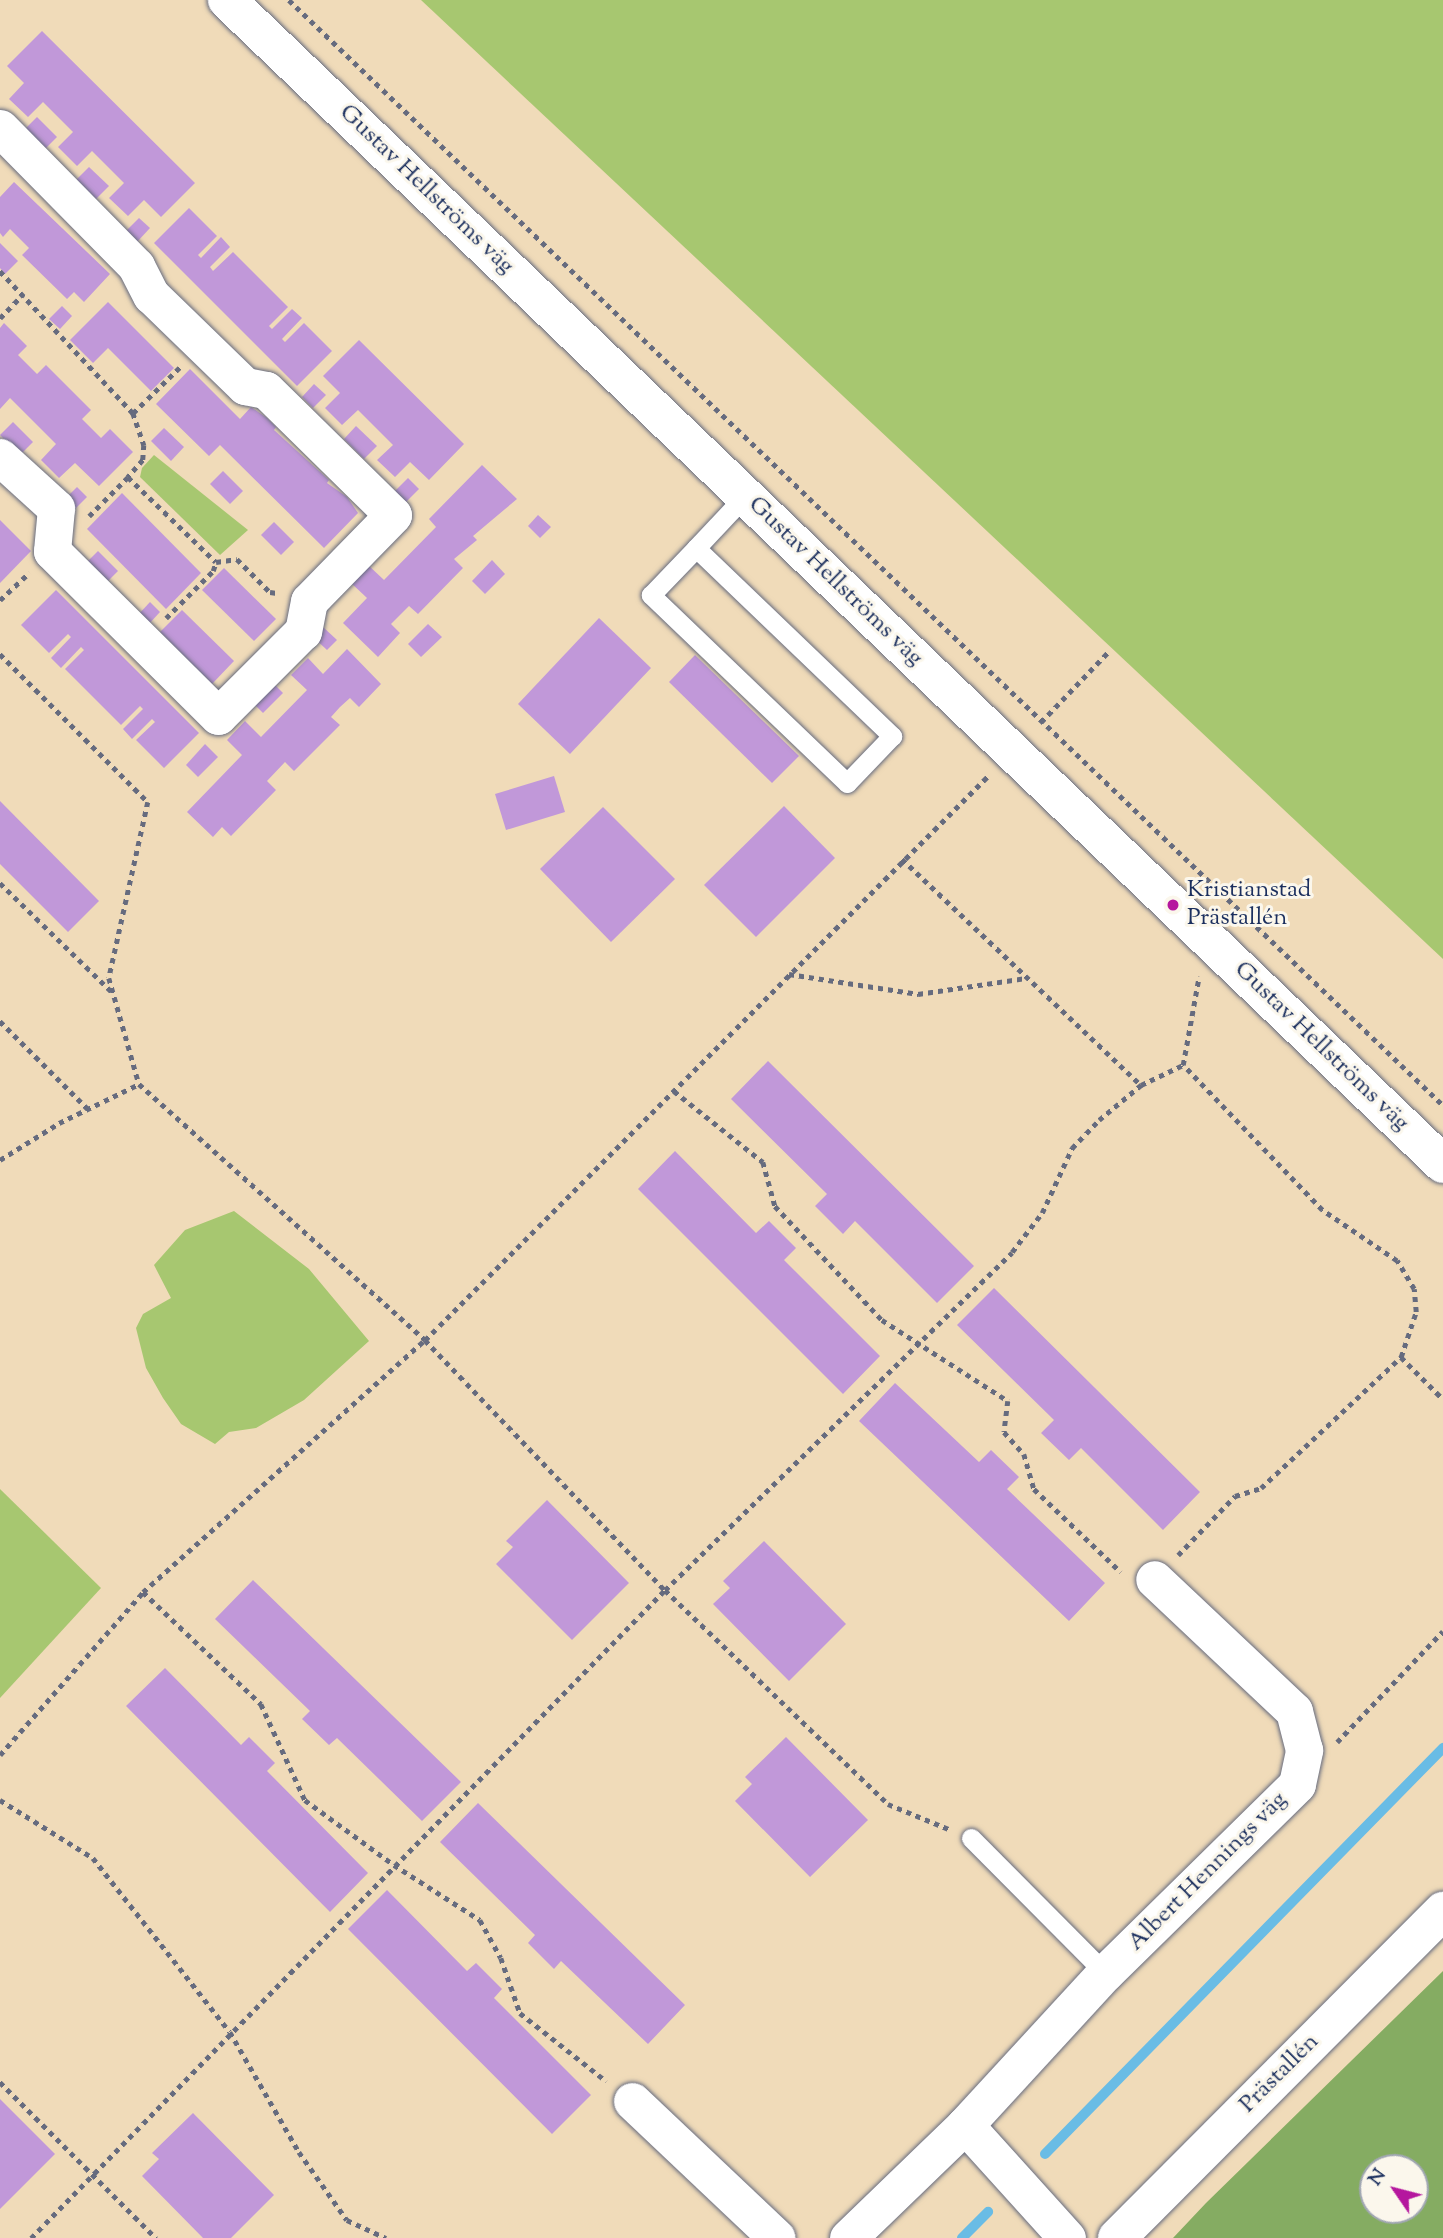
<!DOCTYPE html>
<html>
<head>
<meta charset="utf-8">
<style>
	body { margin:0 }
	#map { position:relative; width:1443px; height:2238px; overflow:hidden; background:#f0dbb9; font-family:"Sorts Mill Goudy",serif }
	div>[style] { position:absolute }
	.green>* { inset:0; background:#a7c770 }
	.forest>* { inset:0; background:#85ac62 }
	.stream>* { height:10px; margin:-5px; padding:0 5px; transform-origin:5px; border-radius:5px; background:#69bce5 }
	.building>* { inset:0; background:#c198d9 }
	.path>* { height:4.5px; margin-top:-2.25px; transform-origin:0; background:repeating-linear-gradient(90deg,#666b7e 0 5px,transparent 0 10px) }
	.roads { filter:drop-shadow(0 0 2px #666b7e) drop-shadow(0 0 2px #666b7e) }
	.lane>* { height:19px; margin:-9.5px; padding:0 9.5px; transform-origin:9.5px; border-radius:9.5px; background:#fff }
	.street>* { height:37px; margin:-18.5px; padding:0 18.5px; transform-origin:18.5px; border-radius:18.5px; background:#fff }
	.secondary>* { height:38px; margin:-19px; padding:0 19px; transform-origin:19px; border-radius:19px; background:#fff }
	.dots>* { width:19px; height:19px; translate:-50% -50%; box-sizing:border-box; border:4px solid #fbf7ec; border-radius:50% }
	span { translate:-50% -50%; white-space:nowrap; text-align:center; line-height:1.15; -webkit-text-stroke:6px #fbf7ec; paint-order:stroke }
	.street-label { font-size:24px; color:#1b2f5e }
	.poi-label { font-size:24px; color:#1b2f5e }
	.left { translate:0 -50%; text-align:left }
	.north { position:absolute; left:1359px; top:2154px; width:70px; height:70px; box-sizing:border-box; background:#fbf7ec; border:2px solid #a1a7b3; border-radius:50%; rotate:305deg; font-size:19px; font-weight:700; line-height:28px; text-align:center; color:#1b2f5e }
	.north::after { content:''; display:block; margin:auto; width:24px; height:32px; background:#b5179e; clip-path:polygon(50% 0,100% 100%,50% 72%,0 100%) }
</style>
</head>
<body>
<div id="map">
	<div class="green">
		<i style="clip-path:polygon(421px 0,1443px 0,1443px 959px)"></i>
		<i style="clip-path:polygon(154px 455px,248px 530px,220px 555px,140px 477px,142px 468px)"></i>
		<i style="clip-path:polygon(234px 1211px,309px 1269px,369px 1341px,304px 1400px,256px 1428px,229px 1432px,215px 1444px,181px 1424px,163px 1398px,146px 1368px,136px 1328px,143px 1314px,171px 1298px,154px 1265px,185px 1230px)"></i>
		<i style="clip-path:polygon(0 1489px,101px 1588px,0 1698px)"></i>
	</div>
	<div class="forest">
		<i style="clip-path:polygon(evenodd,1443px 1971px,1443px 2238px,1173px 2238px,1206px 2203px,1443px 1971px,1373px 2168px,1415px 2168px,1415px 2210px,1373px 2210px,1373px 2168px)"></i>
	</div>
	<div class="stream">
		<i style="left:1045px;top:2154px;width:569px;rotate:-45.57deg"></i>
		<i style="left:962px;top:2238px;width:37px;rotate:-45deg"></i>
	</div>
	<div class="building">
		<i style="clip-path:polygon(42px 31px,195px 183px,161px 217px,144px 200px,128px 216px,109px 198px,124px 183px,92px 151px,77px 166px,58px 147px,73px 132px,43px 102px,28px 117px,9px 99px,24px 83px,7px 66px)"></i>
		<i style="clip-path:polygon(37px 117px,57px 137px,44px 150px,24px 130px)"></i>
		<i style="clip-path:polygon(89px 167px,109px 186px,95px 200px,76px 180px)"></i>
		<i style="clip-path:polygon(14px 182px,110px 274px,84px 302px,74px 292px,67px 299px,22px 255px,29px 248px,10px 229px,3px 237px,0 233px,0 197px)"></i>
		<i style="clip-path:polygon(189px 208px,217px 236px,198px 255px,201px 258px,221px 237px,230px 247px,210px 267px,213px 271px,233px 252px,288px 307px,269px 326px,272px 329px,292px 309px,302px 318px,282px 339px,285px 342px,304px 323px,332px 351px,297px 386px,154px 243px)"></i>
		<i style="clip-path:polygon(139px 218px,150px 228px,137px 242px,126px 231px)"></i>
		<i style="clip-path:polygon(0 243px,18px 261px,5px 274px,0 268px)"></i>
		<i style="clip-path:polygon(108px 302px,174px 368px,151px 391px,108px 348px,93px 363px,70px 340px)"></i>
		<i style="clip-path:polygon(62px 306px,72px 316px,60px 329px,49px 319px)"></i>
		<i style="clip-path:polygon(4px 323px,27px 346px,18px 355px,37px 374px,46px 365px,91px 410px,82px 419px,101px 438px,110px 429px,133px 452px,99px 486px,75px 463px,59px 478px,41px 460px,56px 444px,10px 398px,0 409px,0 328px)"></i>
		<i style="clip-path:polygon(359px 340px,464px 444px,429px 480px,410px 462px,395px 477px,377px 460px,393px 445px,358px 410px,342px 425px,325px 408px,340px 393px,323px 376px)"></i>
		<i style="clip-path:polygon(190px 369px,240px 419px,251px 407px,267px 418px,276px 427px,274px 430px,329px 480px,327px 483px,347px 497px,358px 513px,324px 548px,220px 445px,209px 456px,156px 404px)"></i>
		<i style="clip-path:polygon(314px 384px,326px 395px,313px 408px,302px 397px)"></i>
		<i style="clip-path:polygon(13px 422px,33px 442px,20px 455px,0 435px)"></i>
		<i style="clip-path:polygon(356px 426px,377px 446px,364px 459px,344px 439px)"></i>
		<i style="clip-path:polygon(164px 428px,184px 447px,171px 461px,151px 441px)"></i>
		<i style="clip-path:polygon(482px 465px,517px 499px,473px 536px,477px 540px,454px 559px,463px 568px,418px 614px,409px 606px,391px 624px,400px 633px,378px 657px,343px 623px,367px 598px,350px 582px,367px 564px,384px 580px,436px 527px,429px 519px)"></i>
		<i style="clip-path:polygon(223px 471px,243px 491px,230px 504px,210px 484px)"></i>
		<i style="clip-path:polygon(408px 478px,419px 489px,406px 502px,395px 491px)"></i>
		<i style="clip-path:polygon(77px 487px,87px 497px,74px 510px,64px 500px)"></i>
		<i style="clip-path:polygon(122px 493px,201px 573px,166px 609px,87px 529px)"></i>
		<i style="clip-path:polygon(538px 515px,551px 527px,540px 538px,528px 526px)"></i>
		<i style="clip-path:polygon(0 520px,31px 551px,0 583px)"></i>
		<i style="clip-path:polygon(274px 522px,294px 542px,281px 555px,261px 535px)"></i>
		<i style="clip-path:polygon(98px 551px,118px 571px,105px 584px,85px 564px)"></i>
		<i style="clip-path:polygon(492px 560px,505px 574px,485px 594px,472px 581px)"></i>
		<i style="clip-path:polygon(224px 568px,276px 619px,254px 641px,202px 590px)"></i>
		<i style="clip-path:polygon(56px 590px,199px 733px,164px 768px,136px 740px,155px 722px,152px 719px,132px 739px,123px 729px,143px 709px,140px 706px,121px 725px,65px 669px,84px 650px,81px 647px,61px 668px,51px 658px,71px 637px,68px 634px,49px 653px,21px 625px)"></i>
		<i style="clip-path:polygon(150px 602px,160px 612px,147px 626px,137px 616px)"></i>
		<i style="clip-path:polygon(182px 610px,234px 661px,212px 684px,160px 632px)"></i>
		<i style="clip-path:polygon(599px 618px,651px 668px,570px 754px,518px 704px)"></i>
		<i style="clip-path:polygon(428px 624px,442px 637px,421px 657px,408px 644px)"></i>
		<i style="clip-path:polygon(323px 627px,337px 640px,327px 650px,313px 637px)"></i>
		<i style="clip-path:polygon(347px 649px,381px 684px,359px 707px,350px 698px,340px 707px,331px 717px,340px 725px,294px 771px,285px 762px,267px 781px,276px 790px,231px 836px,222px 827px,213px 837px,187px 812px,242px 755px,227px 740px,245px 721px,261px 737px,307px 690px,291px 675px,308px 658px,323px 674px)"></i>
		<i style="clip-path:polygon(695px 655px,799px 756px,772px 783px,669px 682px)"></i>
		<i style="clip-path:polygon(270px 680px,283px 693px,263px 713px,250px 700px)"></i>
		<i style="clip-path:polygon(205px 744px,218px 757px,198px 777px,186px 765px)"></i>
		<i style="clip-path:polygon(554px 776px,565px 812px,506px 830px,495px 794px)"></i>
		<i style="clip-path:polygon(0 801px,99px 901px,68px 932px,0 864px)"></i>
		<i style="clip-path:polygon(784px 806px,835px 858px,756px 937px,704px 885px)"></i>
		<i style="clip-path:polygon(603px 807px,675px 879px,611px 942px,540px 869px)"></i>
		<i style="clip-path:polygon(768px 1061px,974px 1266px,937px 1303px,855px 1221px,843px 1234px,815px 1206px,827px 1194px,731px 1099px)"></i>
		<i style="clip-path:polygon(675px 1151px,756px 1233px,769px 1221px,796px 1248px,784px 1260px,880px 1356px,843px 1394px,638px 1189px)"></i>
		<i style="clip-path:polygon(994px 1288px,1200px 1492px,1163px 1530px,1081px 1448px,1069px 1460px,1041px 1433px,1054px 1420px,957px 1325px)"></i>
		<i style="clip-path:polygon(895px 1383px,979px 1462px,991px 1450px,1019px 1477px,1007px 1489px,1105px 1583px,1069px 1621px,859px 1421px)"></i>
		<i style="clip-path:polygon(547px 1500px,629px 1583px,572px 1640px,496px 1564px,513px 1547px,506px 1541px)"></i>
		<i style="clip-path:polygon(764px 1541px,846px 1624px,789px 1681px,713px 1604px,730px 1588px,723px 1581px)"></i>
		<i style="clip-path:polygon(253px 1580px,461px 1782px,422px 1821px,337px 1738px,329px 1745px,302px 1719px,310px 1711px,215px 1619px)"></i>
		<i style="clip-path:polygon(165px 1668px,241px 1745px,249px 1737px,275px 1763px,267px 1771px,368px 1873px,330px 1912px,126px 1706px)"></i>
		<i style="clip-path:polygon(786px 1737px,868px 1820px,810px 1877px,735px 1801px,752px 1784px,745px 1777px)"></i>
		<i style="clip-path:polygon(478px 1803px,685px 2005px,648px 2044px,561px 1961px,554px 1969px,528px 1943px,535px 1935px,440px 1842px)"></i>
		<i style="clip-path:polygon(387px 1890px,467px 1971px,476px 1963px,502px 1989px,494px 1998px,591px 2095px,552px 2134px,348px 1929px)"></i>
		<i style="clip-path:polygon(0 2099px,55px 2154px,0 2209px)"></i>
		<i style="clip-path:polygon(193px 2113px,274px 2195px,231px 2238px,203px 2238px,142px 2176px,159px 2159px,152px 2153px)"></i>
	</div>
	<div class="path">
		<i style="left:289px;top:0;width:1598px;rotate:43.76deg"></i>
		<i style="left:0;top:271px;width:195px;rotate:46.9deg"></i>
		<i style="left:133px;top:413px;width:34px;rotate:71deg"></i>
		<i style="left:144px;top:445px;width:15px;rotate:94deg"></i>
		<i style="left:143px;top:460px;width:23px;rotate:131deg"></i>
		<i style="left:128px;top:477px;width:122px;rotate:44deg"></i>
		<i style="left:216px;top:562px;width:21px;rotate:-8deg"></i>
		<i style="left:237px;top:559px;width:47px;rotate:45deg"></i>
		<i style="left:270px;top:592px;width:7px;rotate:8deg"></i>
		<i style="left:0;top:318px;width:33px;rotate:-46deg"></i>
		<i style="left:133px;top:413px;width:66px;rotate:-44.4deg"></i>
		<i style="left:89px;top:516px;width:55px;rotate:-45deg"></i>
		<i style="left:0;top:600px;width:40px;rotate:-43deg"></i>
		<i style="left:166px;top:618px;width:66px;rotate:-45deg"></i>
		<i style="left:213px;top:571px;width:9px;rotate:-72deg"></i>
		<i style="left:0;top:654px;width:209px;rotate:45deg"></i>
		<i style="left:148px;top:802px;width:180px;rotate:102.5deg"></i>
		<i style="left:109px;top:978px;width:110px;rotate:74.2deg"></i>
		<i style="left:139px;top:1084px;width:384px;rotate:41.8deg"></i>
		<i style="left:425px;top:1340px;width:347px;rotate:46.2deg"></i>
		<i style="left:665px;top:1590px;width:309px;rotate:43.8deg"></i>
		<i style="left:888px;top:1804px;width:68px;rotate:22.4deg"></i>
		<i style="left:1041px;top:722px;width:98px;rotate:-46.2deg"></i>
		<i style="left:902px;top:859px;width:329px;rotate:43.4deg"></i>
		<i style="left:0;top:883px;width:156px;rotate:44.2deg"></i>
		<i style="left:789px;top:974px;width:131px;rotate:8.8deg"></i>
		<i style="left:918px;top:994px;width:109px;rotate:-8.4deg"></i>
		<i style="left:0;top:1021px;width:124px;rotate:45deg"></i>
		<i style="left:674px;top:1091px;width:114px;rotate:38.6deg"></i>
		<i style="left:763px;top:1162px;width:46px;rotate:74.7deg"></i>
		<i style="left:775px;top:1206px;width:156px;rotate:46.8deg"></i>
		<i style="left:882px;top:1320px;width:150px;rotate:32.7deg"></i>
		<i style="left:1008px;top:1401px;width:31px;rotate:97deg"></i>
		<i style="left:1004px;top:1432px;width:30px;rotate:48deg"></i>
		<i style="left:1024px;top:1454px;width:36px;rotate:74deg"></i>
		<i style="left:1034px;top:1489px;width:120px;rotate:43.7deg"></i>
		<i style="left:0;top:1160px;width:70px;rotate:-32.1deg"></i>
		<i style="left:59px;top:1123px;width:89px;rotate:-26deg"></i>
		<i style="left:1401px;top:1357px;width:59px;rotate:45deg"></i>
		<i style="left:1178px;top:1555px;width:82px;rotate:-46deg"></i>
		<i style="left:1235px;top:1496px;width:27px;rotate:-17deg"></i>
		<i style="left:1261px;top:1488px;width:192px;rotate:-43.1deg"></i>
		<i style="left:1401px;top:1357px;width:47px;rotate:-71.6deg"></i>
		<i style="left:1416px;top:1312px;width:23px;rotate:-95deg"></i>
		<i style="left:1414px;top:1289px;width:33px;rotate:-121deg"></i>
		<i style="left:1397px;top:1261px;width:91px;rotate:-145.8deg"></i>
		<i style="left:1322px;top:1210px;width:201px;rotate:-133.8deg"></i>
		<i style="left:1183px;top:1065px;width:90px;rotate:-79.8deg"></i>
		<i style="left:143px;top:1592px;width:163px;rotate:43.5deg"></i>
		<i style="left:261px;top:1704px;width:106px;rotate:65.4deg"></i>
		<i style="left:305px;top:1800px;width:110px;rotate:36.1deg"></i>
		<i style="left:394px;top:1865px;width:102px;rotate:32.6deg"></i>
		<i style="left:480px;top:1920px;width:43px;rotate:61.1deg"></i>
		<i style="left:501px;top:1958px;width:58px;rotate:70.9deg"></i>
		<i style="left:520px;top:2013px;width:110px;rotate:38.3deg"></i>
		<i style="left:1337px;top:1742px;width:153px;rotate:-46.3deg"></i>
		<i style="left:0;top:1755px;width:217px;rotate:-48.7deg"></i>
		<i style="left:143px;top:1592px;width:378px;rotate:-41.8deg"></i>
		<i style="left:425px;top:1340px;width:797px;rotate:-45.05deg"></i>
		<i style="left:0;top:1800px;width:110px;rotate:31.9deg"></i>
		<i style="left:93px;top:1858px;width:221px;rotate:51.8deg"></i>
		<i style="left:230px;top:2032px;width:138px;rotate:60.1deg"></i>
		<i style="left:299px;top:2152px;width:83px;rotate:54.8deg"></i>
		<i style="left:347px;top:2220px;width:43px;rotate:24.8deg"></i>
		<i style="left:0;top:2082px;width:221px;rotate:45deg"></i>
		<i style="left:31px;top:2238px;width:907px;rotate:-45.63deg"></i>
		<i style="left:665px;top:1590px;width:484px;rotate:-44.2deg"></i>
		<i style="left:1012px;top:1252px;width:49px;rotate:-52.4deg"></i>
		<i style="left:1042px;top:1213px;width:72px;rotate:-65.2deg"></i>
		<i style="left:1072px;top:1148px;width:39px;rotate:-46deg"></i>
		<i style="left:1099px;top:1120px;width:55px;rotate:-39.8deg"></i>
		<i style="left:1141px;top:1085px;width:47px;rotate:-25.5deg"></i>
	</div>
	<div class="roads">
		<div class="lane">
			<i style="left:696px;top:548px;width:272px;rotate:43.8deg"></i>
			<i style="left:892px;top:736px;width:65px;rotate:133.8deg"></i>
			<i style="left:847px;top:783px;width:272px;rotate:-136.2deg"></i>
			<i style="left:651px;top:595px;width:65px;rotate:-46.2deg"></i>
			<i style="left:696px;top:548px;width:71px;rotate:-46.7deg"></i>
			<i style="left:971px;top:1838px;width:190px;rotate:45.2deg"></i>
		</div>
		<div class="street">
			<i style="left:0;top:128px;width:194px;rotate:45.4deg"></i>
			<i style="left:136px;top:266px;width:33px;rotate:63deg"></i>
			<i style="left:151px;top:295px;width:131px;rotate:44.1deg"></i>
			<i style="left:245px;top:386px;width:21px;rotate:11deg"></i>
			<i style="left:266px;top:390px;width:178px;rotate:44.5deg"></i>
			<i style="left:393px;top:515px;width:120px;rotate:134.3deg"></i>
			<i style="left:309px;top:601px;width:31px;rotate:101deg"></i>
			<i style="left:303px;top:631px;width:120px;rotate:135deg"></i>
			<i style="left:218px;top:716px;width:234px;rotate:-135.2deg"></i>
			<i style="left:52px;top:551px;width:43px;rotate:-84.7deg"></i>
			<i style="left:56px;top:508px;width:76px;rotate:-137.7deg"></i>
			<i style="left:632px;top:2101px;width:199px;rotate:43.4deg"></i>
			<i style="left:965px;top:2125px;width:152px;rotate:47.9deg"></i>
			<i style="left:848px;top:2238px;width:163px;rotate:-44deg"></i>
			<i style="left:965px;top:2125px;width:207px;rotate:-47.4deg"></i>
			<i style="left:1105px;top:1973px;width:269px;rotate:-44.5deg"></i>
			<i style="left:1297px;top:1784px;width:35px;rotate:-78deg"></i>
			<i style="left:1304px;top:1750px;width:40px;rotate:-104.4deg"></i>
			<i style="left:1294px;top:1711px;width:192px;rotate:-136.7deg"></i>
		</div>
		<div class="secondary">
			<i style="left:227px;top:0;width:1683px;rotate:43.75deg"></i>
			<i style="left:1117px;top:2238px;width:462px;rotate:-45.1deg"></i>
		</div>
	</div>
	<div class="dots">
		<i style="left:1173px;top:905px;background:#b5179e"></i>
	</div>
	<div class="street-label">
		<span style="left:426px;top:190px;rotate:44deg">Gustav Hellströms väg</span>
		<span style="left:835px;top:582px;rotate:44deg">Gustav Hellströms väg</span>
		<span style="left:1321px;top:1047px;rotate:44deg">Gustav Hellströms väg</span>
		<span style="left:1208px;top:1872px;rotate:-45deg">Albert Hennings väg</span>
		<span style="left:1280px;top:2074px;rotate:-45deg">Prästallén</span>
	</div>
	<div class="poi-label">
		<span class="left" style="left:1187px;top:905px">Kristianstad<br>Prästallén</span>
	</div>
	<div class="north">N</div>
</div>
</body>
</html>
